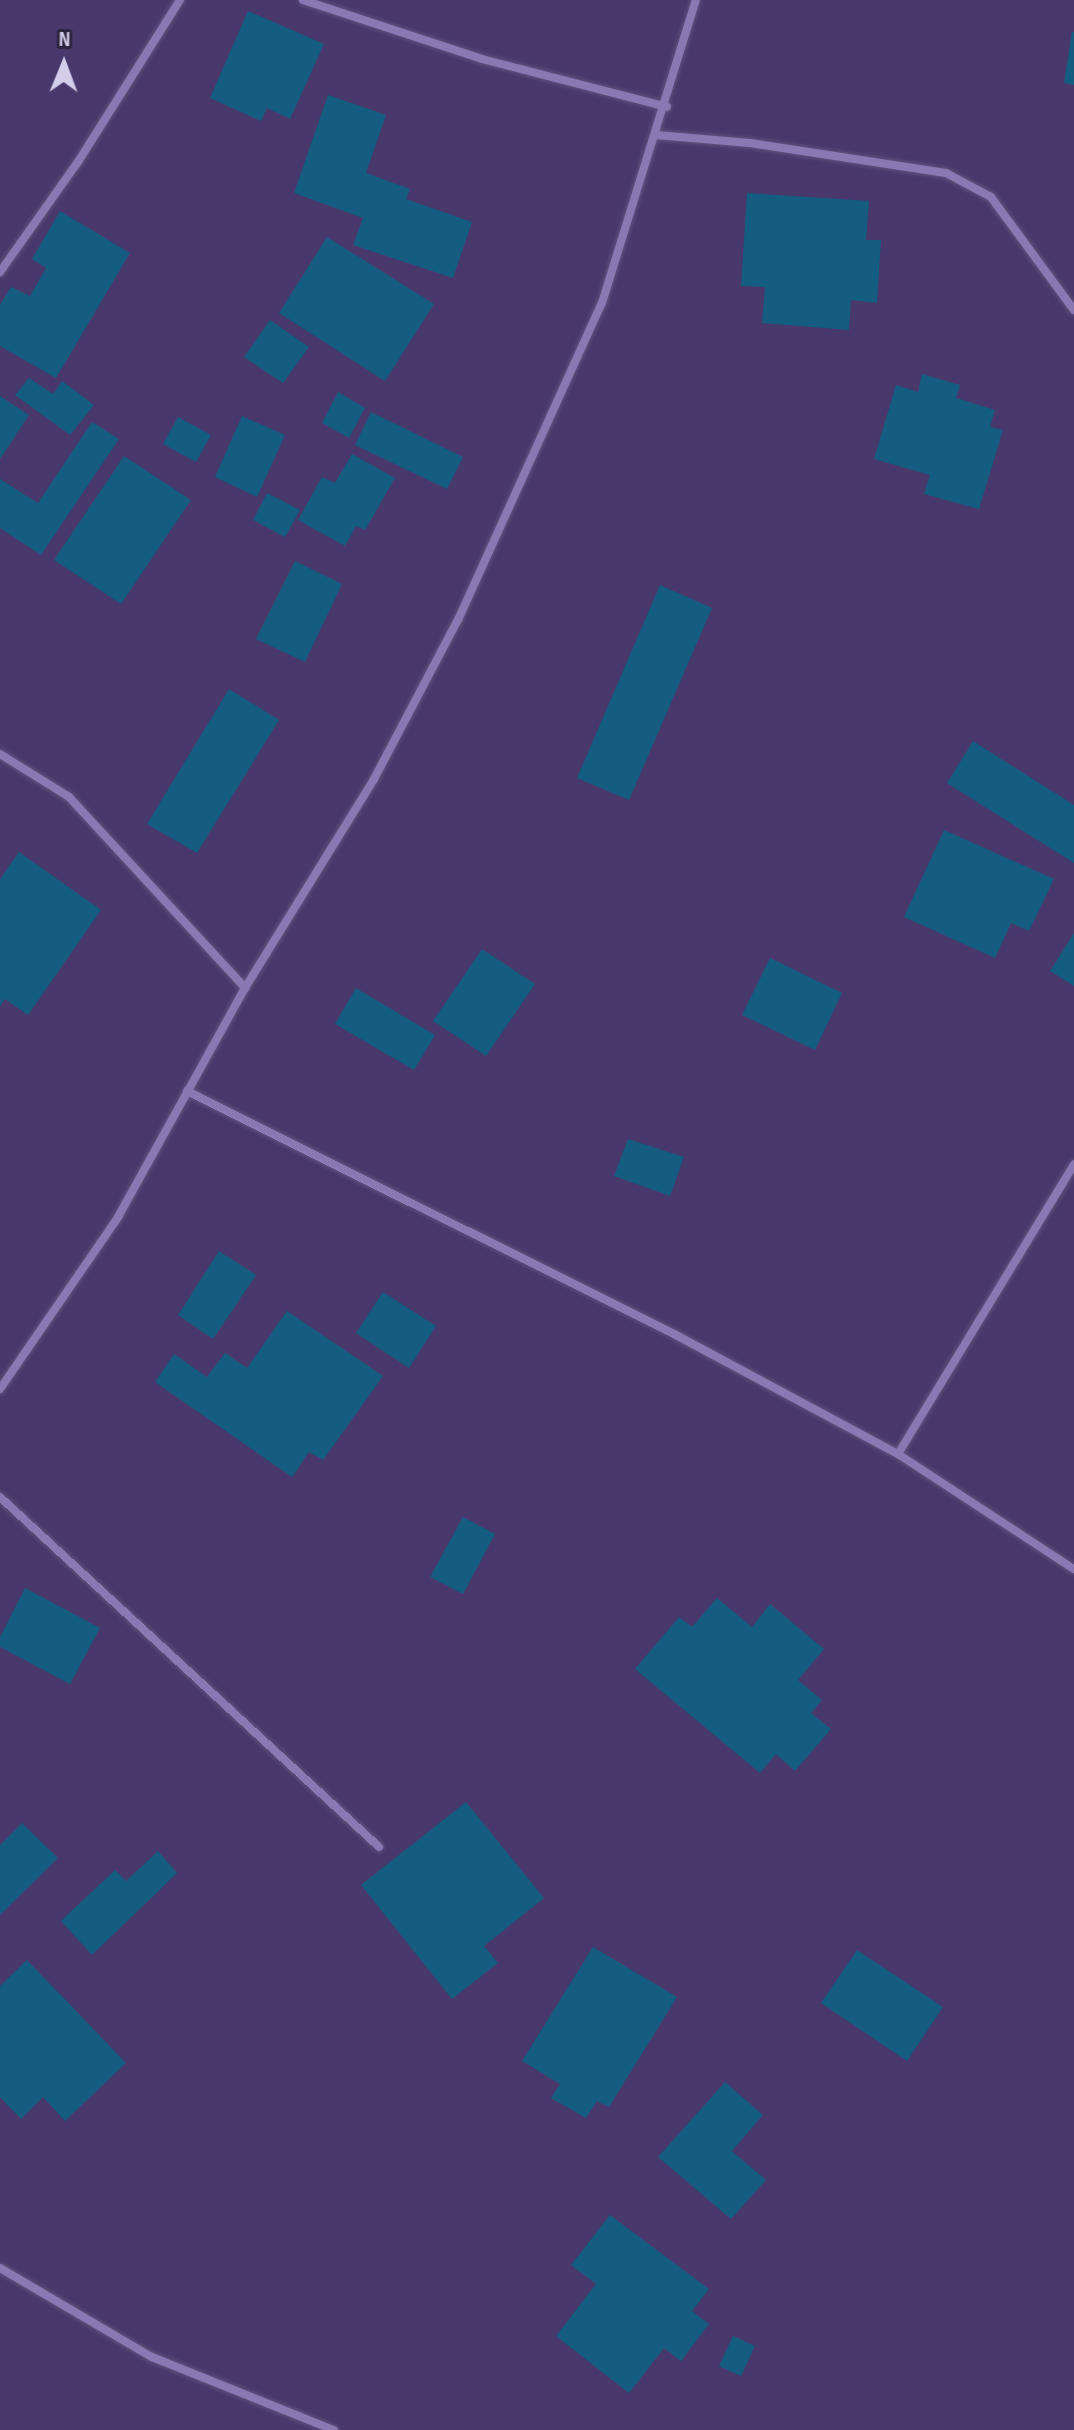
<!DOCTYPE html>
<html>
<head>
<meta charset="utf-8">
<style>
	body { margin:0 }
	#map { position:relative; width:1074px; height:2430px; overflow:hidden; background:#48386c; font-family:"Sofia Sans Condensed",sans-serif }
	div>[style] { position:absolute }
	.building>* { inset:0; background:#145c80 }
	.roads { filter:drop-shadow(0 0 2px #60527e) drop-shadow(0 0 2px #60527e) }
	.street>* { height:8px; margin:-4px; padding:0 4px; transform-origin:4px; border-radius:4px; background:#8979b3 }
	span { translate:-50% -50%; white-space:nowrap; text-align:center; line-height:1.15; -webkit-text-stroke:6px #2c253d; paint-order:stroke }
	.north { position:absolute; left:24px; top:24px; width:80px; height:80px; -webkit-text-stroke:6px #2c253d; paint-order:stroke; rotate:1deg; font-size:22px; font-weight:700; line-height:32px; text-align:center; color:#d3cceb }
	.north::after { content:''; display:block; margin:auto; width:28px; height:36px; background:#d3cceb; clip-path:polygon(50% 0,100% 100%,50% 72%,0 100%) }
</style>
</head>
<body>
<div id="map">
	<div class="building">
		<i style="clip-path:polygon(248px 11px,324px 44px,290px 119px,267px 108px,261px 121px,210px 98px)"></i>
		<i style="clip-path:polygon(1072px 32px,1074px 32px,1074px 85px,1064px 83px)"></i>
		<i style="clip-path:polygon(328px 95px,386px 115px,366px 173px,410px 189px,406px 199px,472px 222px,453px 278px,353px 245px,363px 218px,294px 193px)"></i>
		<i style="clip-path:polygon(747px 193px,869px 201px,866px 240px,881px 240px,877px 303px,851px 300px,849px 330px,762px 323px,765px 287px,741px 286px)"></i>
		<i style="clip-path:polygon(60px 211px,130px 253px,56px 378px,0 346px,0 305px,11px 287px,30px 296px,46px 268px,32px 259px)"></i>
		<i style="clip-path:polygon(327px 237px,434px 304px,385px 381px,279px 313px)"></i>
		<i style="clip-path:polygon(270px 320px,309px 347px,283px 383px,244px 357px)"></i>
		<i style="clip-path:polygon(922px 374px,960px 385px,956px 398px,995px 410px,990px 427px,1003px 430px,979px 509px,924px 494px,930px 475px,874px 459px,896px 385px,918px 392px)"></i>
		<i style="clip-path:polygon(29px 378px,53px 394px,62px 381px,94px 405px,70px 435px,15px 395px)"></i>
		<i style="clip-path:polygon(338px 392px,365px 408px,349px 438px,322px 423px)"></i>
		<i style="clip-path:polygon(0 396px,29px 415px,0 459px)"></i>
		<i style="clip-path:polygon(371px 412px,463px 457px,447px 489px,355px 445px)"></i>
		<i style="clip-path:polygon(242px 416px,285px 435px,257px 497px,215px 477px)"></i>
		<i style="clip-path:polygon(178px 417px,211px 435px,196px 462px,163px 444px)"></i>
		<i style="clip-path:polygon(92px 422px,119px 439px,41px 555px,0 528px,0 479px,38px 503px)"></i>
		<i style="clip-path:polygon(352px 454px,395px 478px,365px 530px,356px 526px,345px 546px,298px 520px,322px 477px,335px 483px)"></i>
		<i style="clip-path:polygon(124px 456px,191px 500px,121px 604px,54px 560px)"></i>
		<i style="clip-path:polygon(267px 493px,300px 510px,285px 537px,253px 520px)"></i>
		<i style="clip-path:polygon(295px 561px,342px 584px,305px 662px,256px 639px)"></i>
		<i style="clip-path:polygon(660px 585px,712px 608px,629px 800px,577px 778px)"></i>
		<i style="clip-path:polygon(229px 689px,279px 720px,197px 853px,147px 824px)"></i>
		<i style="clip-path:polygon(973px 741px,1074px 805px,1074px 863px,947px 783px)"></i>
		<i style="clip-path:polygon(944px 830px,1054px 879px,1029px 931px,1011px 923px,995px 958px,904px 917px)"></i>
		<i style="clip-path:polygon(19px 852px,101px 910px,28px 1015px,5px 999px,0 1006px,0 879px)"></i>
		<i style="clip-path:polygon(1074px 933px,1074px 986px,1050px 971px)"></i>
		<i style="clip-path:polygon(482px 949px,535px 984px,486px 1056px,433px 1021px)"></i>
		<i style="clip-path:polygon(770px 958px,842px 993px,815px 1050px,742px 1015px)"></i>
		<i style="clip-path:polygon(356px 988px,435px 1035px,414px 1070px,335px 1024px)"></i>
		<i style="clip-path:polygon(628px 1139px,684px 1157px,670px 1196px,614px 1176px)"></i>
		<i style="clip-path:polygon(219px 1251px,256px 1275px,213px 1339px,178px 1315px)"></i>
		<i style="clip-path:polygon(383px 1292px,436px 1326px,409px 1368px,356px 1333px)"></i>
		<i style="clip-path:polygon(287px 1311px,383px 1376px,323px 1460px,309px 1452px,292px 1477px,155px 1382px,174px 1354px,207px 1377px,225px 1353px,247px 1368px)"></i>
		<i style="clip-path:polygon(463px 1517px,495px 1534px,463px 1594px,430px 1577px)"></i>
		<i style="clip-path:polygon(25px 1588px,100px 1628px,70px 1684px,0 1647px,0 1637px)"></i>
		<i style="clip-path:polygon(717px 1598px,752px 1627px,770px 1604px,824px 1649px,798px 1680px,822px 1700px,811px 1713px,831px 1729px,795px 1771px,776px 1754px,760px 1773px,635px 1669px,679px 1617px,692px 1627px)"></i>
		<i style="clip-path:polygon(466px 1802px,544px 1898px,484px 1946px,498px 1963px,452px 1999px,361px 1885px)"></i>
		<i style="clip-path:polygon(22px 1823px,58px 1858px,0 1915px,0 1845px)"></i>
		<i style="clip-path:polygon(158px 1851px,177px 1873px,92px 1955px,61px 1921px,115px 1870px,126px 1881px)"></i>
		<i style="clip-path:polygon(593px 1947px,677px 1997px,609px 2107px,597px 2101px,586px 2118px,551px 2098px,560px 2084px,522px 2061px)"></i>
		<i style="clip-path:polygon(857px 1950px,943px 2007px,907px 2061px,821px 2003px)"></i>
		<i style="clip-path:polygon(27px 1960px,126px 2063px,65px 2121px,43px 2097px,21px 2119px,0 2097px,0 1986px)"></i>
		<i style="clip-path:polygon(725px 2082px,763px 2115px,732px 2151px,766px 2180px,731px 2219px,658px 2157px)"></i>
		<i style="clip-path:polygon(610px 2215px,709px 2289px,692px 2311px,709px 2324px,681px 2361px,664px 2348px,629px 2393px,556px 2336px,596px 2284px,571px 2265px)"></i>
		<i style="clip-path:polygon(733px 2336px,755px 2346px,741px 2376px,719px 2366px)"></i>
	</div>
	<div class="roads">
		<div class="street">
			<i style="left:303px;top:0;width:188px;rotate:18.2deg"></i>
			<i style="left:482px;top:59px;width:191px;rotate:14.5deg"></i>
			<i style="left:656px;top:135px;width:94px;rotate:4.9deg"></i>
			<i style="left:750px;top:143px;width:198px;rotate:8.7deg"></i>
			<i style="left:946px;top:173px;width:51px;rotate:28.1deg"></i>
			<i style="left:991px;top:197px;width:140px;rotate:53.7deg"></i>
			<i style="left:0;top:272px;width:135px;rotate:-54.7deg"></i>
			<i style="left:78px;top:162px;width:191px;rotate:-57.8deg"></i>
			<i style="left:0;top:754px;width:81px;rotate:31.9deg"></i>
			<i style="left:69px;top:797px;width:260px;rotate:47.3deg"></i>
			<i style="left:187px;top:1091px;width:546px;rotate:26.52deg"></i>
			<i style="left:676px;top:1335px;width:252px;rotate:28.2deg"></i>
			<i style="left:898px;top:1454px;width:210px;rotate:33.2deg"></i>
			<i style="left:0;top:1389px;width:209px;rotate:-55.5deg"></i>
			<i style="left:118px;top:1217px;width:262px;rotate:-61deg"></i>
			<i style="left:245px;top:988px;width:246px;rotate:-58.3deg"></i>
			<i style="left:374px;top:779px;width:180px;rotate:-62.2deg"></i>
			<i style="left:458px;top:620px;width:348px;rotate:-65.6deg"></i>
			<i style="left:602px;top:303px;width:317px;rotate:-72.8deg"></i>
			<i style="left:898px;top:1454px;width:339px;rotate:-58.7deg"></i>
			<i style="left:0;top:1497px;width:516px;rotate:42.72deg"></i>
			<i style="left:0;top:2268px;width:176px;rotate:30.4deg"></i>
			<i style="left:152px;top:2357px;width:196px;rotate:21.9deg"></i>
		</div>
	</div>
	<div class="north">N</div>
</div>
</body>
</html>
